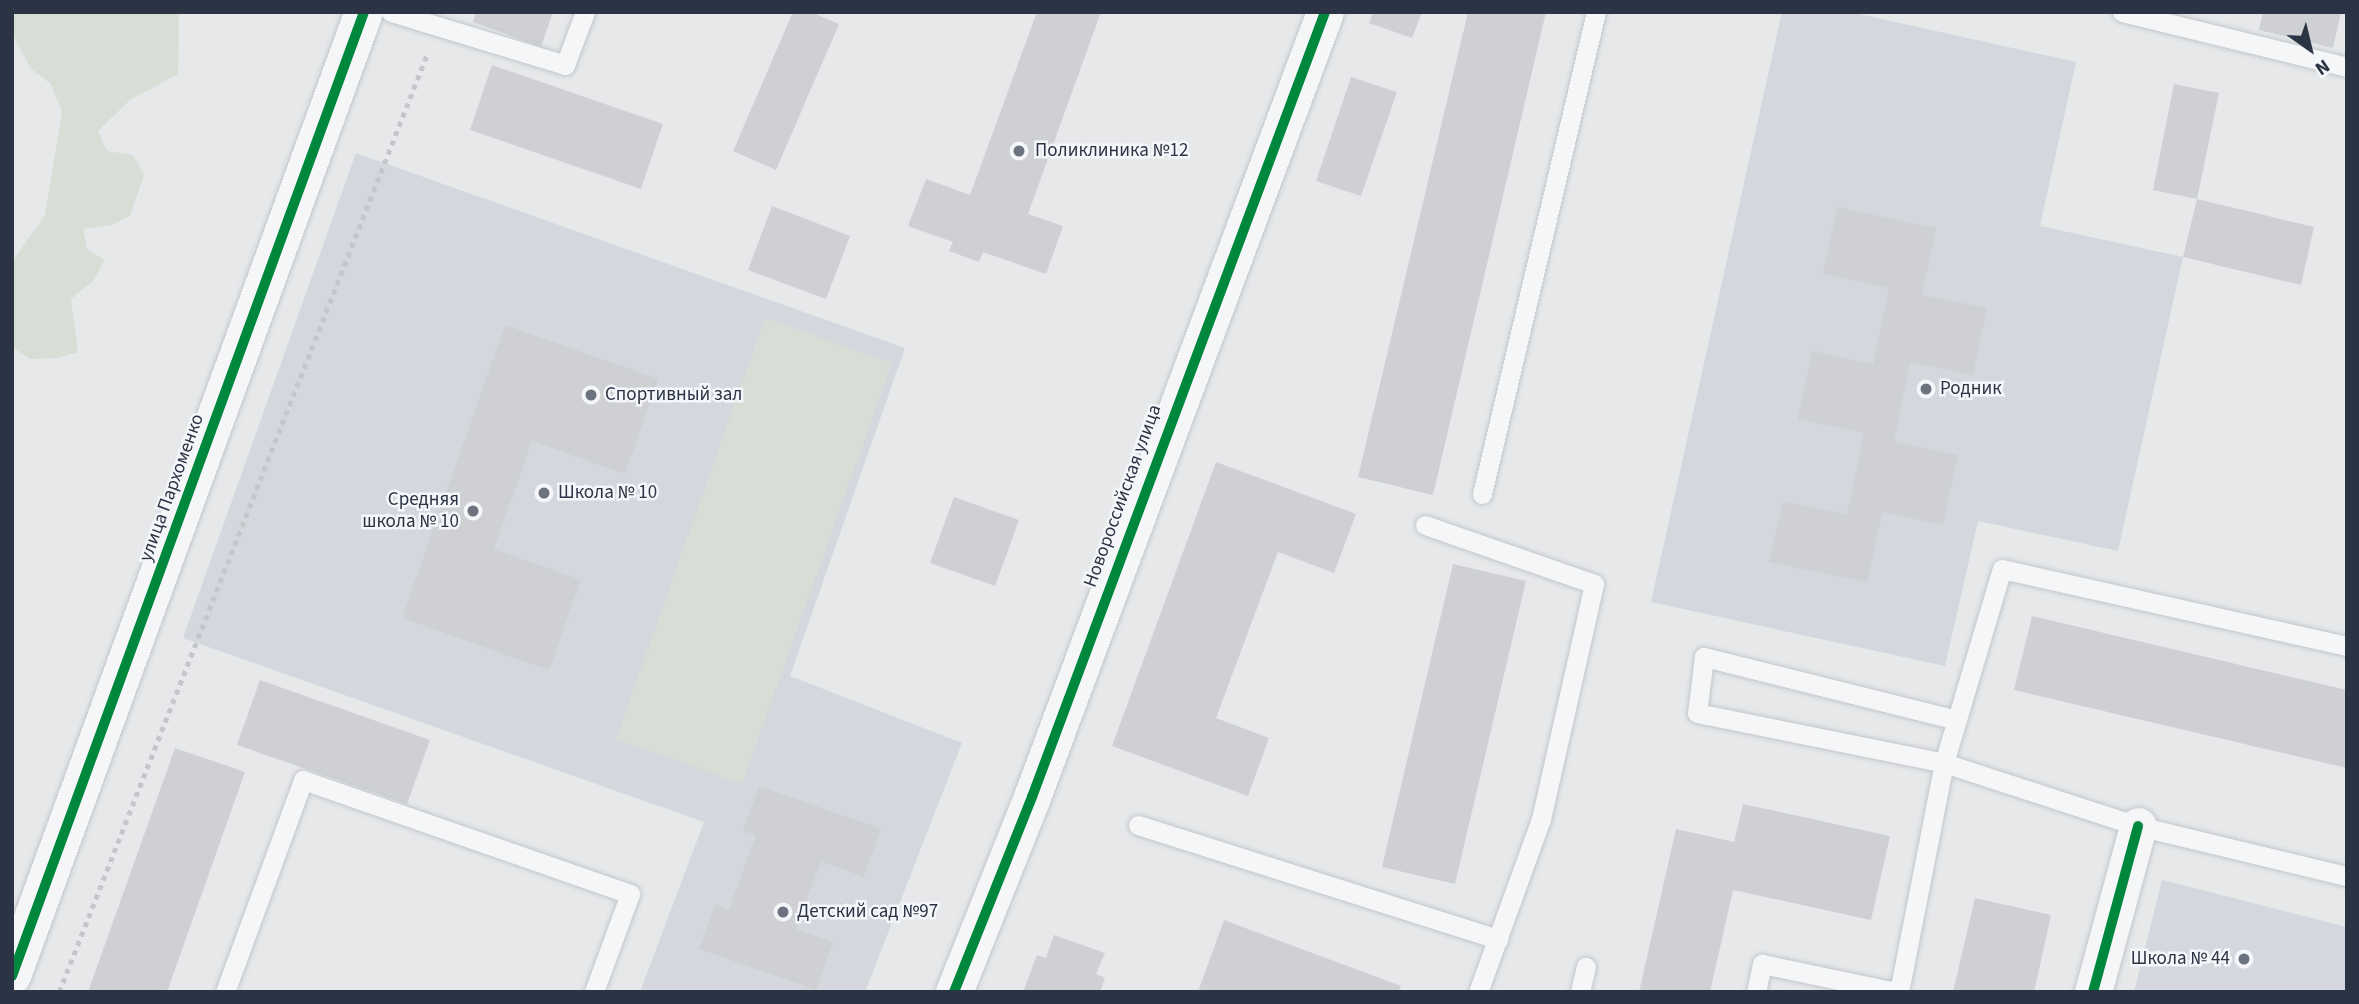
<!DOCTYPE html>
<html>
<head>
<meta charset="utf-8">
<style>
	body { margin:0 }
	#map { position:relative; width:2359px; height:1004px; overflow:hidden; background:#e6e8ea; font-family:"Source Sans 3",sans-serif }
	div>[style] { position:absolute }
	.built>* { inset:0; background:#d4d7dd }
	.green>* { inset:0; background:#d6ded6 }
	.building>* { inset:0; background:#ced0d3 }
	.path>* { height:4.5px; margin-top:-2.25px; transform-origin:0; background:repeating-linear-gradient(90deg,#c5c6ca 0 5px,transparent 0 10px) }
	.roads { filter:drop-shadow(0 0 2px #c4c6c8) drop-shadow(0 0 2px #c4c6c8) }
	.service>* { height:19px; margin:-9.5px; padding:0 9.5px; transform-origin:9.5px; border-radius:9.5px; background:#f5f6f7 }
	.minor>* { height:37px; margin:-18.5px; padding:0 18.5px; transform-origin:18.5px; border-radius:18.5px; background:#f5f6f7 }
	.tertiary>* { height:38px; margin:-19px; padding:0 19px; transform-origin:19px; border-radius:19px; background:#f5f6f7 }
	.cycleway>* { height:10px; margin:-5px; padding:0 5px; transform-origin:5px; border-radius:5px; background:#00873e }
	.dots>* { width:19px; height:19px; translate:-50% -50%; box-sizing:border-box; border:4px solid #f4f6f9; border-radius:50% }
	span { translate:-50% -50%; white-space:nowrap; text-align:center; line-height:1.15; -webkit-text-stroke:5px #f4f6f9; paint-order:stroke }
	.poi-label { font-size:19px; color:#2b3445 }
	.left { translate:0 -50%; text-align:left }
	.right { translate:-100% -50%; text-align:right }
	.street-label { font-size:19px; color:#2b3445 }
	.frame { position:absolute; inset:0; border:14px solid #2b3445; pointer-events:none }
	.north { position:absolute; left:2275px; top:14px; width:70px; height:70px; -webkit-text-stroke:5px #f4f6f9; paint-order:stroke; rotate:146deg; font-size:19px; font-weight:700; line-height:28px; text-align:center; color:#2b3445 }
	.north::after { content:''; display:block; margin:auto; width:24px; height:32px; background:#2b3445; clip-path:polygon(50% 0,100% 100%,50% 72%,0 100%) }
</style>
</head>
<body>
<div id="map">
	<div class="built">
		<i style="clip-path:polygon(1782px 12px,1850px 12px,2076px 62px,2040px 226px,2183px 257px,2118px 551px,1978px 521px,1945px 666px,1651px 602px)"></i>
		<i style="clip-path:polygon(356px 153px,905px 348px,790px 676px,962px 743px,865px 992px,640px 992px,704px 822px,183px 638px)"></i>
		<i style="clip-path:polygon(2162px 880px,2347px 927px,2347px 992px,2134px 992px)"></i>
	</div>
	<div class="green">
		<i style="clip-path:polygon(12px 12px,179px 12px,178px 74px,130px 100px,98px 131px,107px 151px,133px 155px,144px 175px,130px 216px,112px 225px,83px 229px,87px 249px,105px 260px,92px 282px,71px 299px,78px 352px,58px 358px,30px 359px,12px 347px,12px 262px,45px 215px,62px 112px,51px 84px,31px 69px,12px 33px)"></i>
		<i style="clip-path:polygon(765px 318px,892px 363px,742px 784px,616px 739px)"></i>
	</div>
	<div class="building">
		<i style="clip-path:polygon(476px 12px,553px 12px,541px 47px,473px 22px)"></i>
		<i style="clip-path:polygon(793px 12px,811px 12px,839px 24px,776px 170px,733px 151px)"></i>
		<i style="clip-path:polygon(1037px 12px,1101px 12px,1028px 214px,1063px 226px,1046px 274px,983px 252px,979px 262px,949px 251px,953px 242px,908px 226px,926px 179px,970px 195px)"></i>
		<i style="clip-path:polygon(1373px 12px,1422px 12px,1412px 38px,1369px 23px)"></i>
		<i style="clip-path:polygon(1468px 12px,1546px 12px,1433px 495px,1358px 477px)"></i>
		<i style="clip-path:polygon(2263px 12px,2341px 12px,2333px 48px,2259px 30px)"></i>
		<i style="clip-path:polygon(492px 65px,663px 124px,641px 189px,470px 130px)"></i>
		<i style="clip-path:polygon(1351px 77px,1397px 92px,1361px 196px,1316px 181px)"></i>
		<i style="clip-path:polygon(2174px 84px,2219px 93px,2197px 199px,2153px 190px)"></i>
		<i style="clip-path:polygon(2197px 199px,2314px 227px,2301px 285px,2183px 257px)"></i>
		<i style="clip-path:polygon(772px 206px,850px 236px,826px 299px,748px 270px)"></i>
		<i style="clip-path:polygon(1837px 207px,1936px 228px,1922px 295px,1987px 308px,1973px 375px,1910px 362px,1894px 442px,1958px 455px,1943px 525px,1882px 512px,1867px 582px,1769px 562px,1783px 501px,1847px 515px,1864px 433px,1798px 419px,1812px 351px,1873px 364px,1889px 288px,1823px 274px)"></i>
		<i style="clip-path:polygon(505px 325px,658px 379px,625px 474px,532px 441px,494px 549px,581px 580px,549px 670px,402px 618px)"></i>
		<i style="clip-path:polygon(1216px 462px,1356px 514px,1334px 573px,1278px 552px,1216px 718px,1269px 738px,1248px 796px,1112px 746px)"></i>
		<i style="clip-path:polygon(954px 497px,1019px 520px,995px 586px,930px 563px)"></i>
		<i style="clip-path:polygon(1453px 564px,1526px 581px,1455px 884px,1382px 867px)"></i>
		<i style="clip-path:polygon(2032px 616px,2347px 690px,2347px 768px,2014px 690px)"></i>
		<i style="clip-path:polygon(260px 680px,430px 740px,407px 804px,237px 745px)"></i>
		<i style="clip-path:polygon(175px 748px,245px 772px,167px 992px,88px 992px)"></i>
		<i style="clip-path:polygon(759px 786px,881px 829px,864px 877px,821px 861px,796px 929px,833px 942px,816px 990px,699px 949px,715px 905px,729px 910px,756px 835px,743px 831px)"></i>
		<i style="clip-path:polygon(1743px 804px,1890px 836px,1871px 920px,1733px 890px,1710px 992px,1639px 992px,1676px 829px,1734px 842px)"></i>
		<i style="clip-path:polygon(1975px 898px,2051px 915px,2034px 992px,1953px 992px)"></i>
		<i style="clip-path:polygon(1224px 920px,1401px 986px,1399px 992px,1198px 992px)"></i>
		<i style="clip-path:polygon(1054px 935px,1105px 953px,1096px 974px,1105px 978px,1100px 992px,1023px 992px,1037px 955px,1046px 958px)"></i>
	</div>
	<div class="path">
		<i style="left:59px;top:992px;width:1010px;rotate:-68.57deg"></i>
	</div>
	<div class="roads">
		<div class="service">
			<i style="left:391px;top:12px;width:182px;rotate:16.9deg"></i>
			<i style="left:565px;top:65px;width:57px;rotate:-69.3deg"></i>
			<i style="left:2122px;top:12px;width:232px;rotate:13.7deg"></i>
			<i style="left:1482px;top:494px;width:495px;rotate:-76.7deg"></i>
			<i style="left:1425px;top:525px;width:179px;rotate:19.2deg"></i>
			<i style="left:1594px;top:584px;width:241px;rotate:102.7deg"></i>
			<i style="left:1541px;top:819px;width:184px;rotate:110deg"></i>
			<i style="left:1957px;top:720px;width:261px;rotate:-166deg"></i>
			<i style="left:1704px;top:657px;width:56px;rotate:97.1deg"></i>
			<i style="left:1697px;top:713px;width:252px;rotate:11.4deg"></i>
			<i style="left:1944px;top:763px;width:204px;rotate:18deg"></i>
			<i style="left:2138px;top:826px;width:215px;rotate:13.5deg"></i>
			<i style="left:1138px;top:825px;width:378px;rotate:17.6deg"></i>
			<i style="left:225px;top:992px;width:226px;rotate:-69.8deg"></i>
			<i style="left:303px;top:780px;width:346px;rotate:19.2deg"></i>
			<i style="left:630px;top:894px;width:104px;rotate:110.2deg"></i>
			<i style="left:1580px;top:992px;width:26px;rotate:-77deg"></i>
			<i style="left:1756px;top:992px;width:29px;rotate:-78deg"></i>
			<i style="left:1762px;top:964px;width:137px;rotate:11.8deg"></i>
			<i style="left:1899px;top:992px;width:233px;rotate:-78.9deg"></i>
			<i style="left:1944px;top:763px;width:202px;rotate:-73.4deg"></i>
			<i style="left:2002px;top:569px;width:353px;rotate:12.6deg"></i>
		</div>
		<div class="minor">
			<i style="left:954px;top:992px;width:210px;rotate:-68.2deg"></i>
			<i style="left:1032px;top:797px;width:838px;rotate:-69.53deg"></i>
			<i style="left:2093px;top:992px;width:172px;rotate:-74.8deg"></i>
		</div>
		<div class="tertiary">
			<i style="left:12px;top:976px;width:1026px;rotate:-69.94deg"></i>
		</div>
	</div>
	<div class="cycleway">
		<i style="left:12px;top:976px;width:1026px;rotate:-69.94deg"></i>
		<i style="left:954px;top:992px;width:210px;rotate:-68.2deg"></i>
		<i style="left:1032px;top:797px;width:838px;rotate:-69.53deg"></i>
		<i style="left:2093px;top:992px;width:172px;rotate:-74.8deg"></i>
	</div>
	<div class="dots">
		<i style="left:1019px;top:151px;background:#6c737f"></i>
		<i style="left:1926px;top:389px;background:#6c737f"></i>
		<i style="left:591px;top:395px;background:#6c737f"></i>
		<i style="left:544px;top:493px;background:#6c737f"></i>
		<i style="left:473px;top:511px;background:#6c737f"></i>
		<i style="left:783px;top:912px;background:#6c737f"></i>
		<i style="left:2244px;top:959px;background:#6c737f"></i>
	</div>
	<div class="poi-label">
		<span class="left" style="left:1035px;top:151px">Поликлиника №12</span>
		<span class="left" style="left:1940px;top:389px">Родник</span>
		<span class="left" style="left:605px;top:395px">Спортивный зал</span>
		<span class="left" style="left:558px;top:493px">Школа № 10</span>
		<span class="right" style="left:459px;top:511px">Средняя<br>школа № 10</span>
		<span class="left" style="left:797px;top:912px">Детский сад №97</span>
		<span class="right" style="left:2230px;top:959px">Школа № 44</span>
	</div>
	<div class="street-label">
		<span style="left:172px;top:488px;rotate:-70deg">улица Пархоменко</span>
		<span style="left:1123px;top:496px;rotate:-70deg">Новороссийская улица</span>
	</div>
	<div class="frame"></div>
	<div class="north">N</div>
</div>
</body>
</html>
